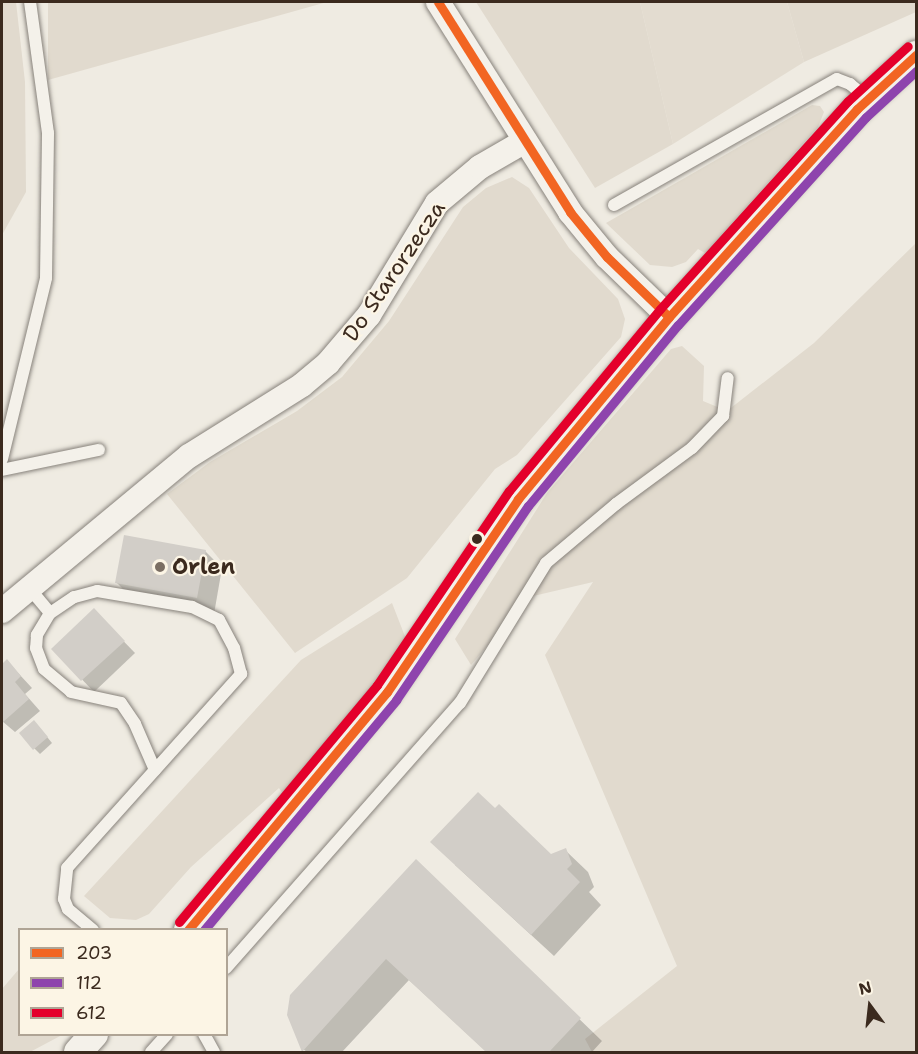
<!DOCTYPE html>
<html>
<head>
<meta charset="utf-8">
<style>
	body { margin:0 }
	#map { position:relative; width:918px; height:1054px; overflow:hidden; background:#efebe2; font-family:"Shantell Sans",sans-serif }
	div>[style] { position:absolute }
	.built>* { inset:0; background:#e3dcd0 }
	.green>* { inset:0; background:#e1dace }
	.shadow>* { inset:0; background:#0003 }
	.building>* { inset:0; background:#d2cec8 }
	.roads { filter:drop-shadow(0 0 2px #87827b) drop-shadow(0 0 2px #87827b) }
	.service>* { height:12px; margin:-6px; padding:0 6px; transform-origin:6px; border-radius:6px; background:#f4f1ea }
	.minor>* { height:24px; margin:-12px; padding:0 12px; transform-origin:12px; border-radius:12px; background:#f4f1ea }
	.tertiary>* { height:28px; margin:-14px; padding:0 14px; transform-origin:14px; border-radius:14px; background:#f4f1ea }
	.bus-1>* { height:9px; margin:-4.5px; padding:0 4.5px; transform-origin:4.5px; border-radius:4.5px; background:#f26522 }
	.bus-2>* { height:9px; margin:-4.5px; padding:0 4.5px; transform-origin:4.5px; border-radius:4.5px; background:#8e44ad }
	.bus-3>* { height:9px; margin:-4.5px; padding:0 4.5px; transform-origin:4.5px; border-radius:4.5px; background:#e4002b }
	.dots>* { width:16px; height:16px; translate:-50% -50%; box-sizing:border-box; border:3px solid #fcf5e5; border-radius:50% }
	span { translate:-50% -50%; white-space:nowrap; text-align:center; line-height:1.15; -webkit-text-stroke:4.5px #fcf5e5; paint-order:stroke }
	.street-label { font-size:22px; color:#3b2a1e }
	.poi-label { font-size:22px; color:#3b2a1e; font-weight:700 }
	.left { translate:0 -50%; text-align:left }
	.frame { position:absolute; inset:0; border:3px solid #3b2a1e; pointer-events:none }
	.legend { position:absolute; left:18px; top:928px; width:210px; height:108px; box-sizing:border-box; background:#fcf5e5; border:2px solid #afa495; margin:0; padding:8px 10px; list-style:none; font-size:18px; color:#3b2a1e }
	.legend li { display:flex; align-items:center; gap:12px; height:30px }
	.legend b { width:30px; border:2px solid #afa495 }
	.north { position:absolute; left:840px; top:976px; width:60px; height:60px; -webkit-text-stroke:4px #fcf5e5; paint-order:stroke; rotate:345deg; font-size:16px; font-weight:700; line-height:24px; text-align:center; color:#3b2a1e }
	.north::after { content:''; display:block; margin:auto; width:21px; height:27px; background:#3b2a1e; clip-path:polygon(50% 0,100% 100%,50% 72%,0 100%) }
</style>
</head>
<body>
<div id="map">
	<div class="built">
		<i style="clip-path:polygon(640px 2px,787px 2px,804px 62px,673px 144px)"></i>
	</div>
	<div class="green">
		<i style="clip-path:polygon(2px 2px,16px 2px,25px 82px,26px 192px,2px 235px)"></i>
		<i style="clip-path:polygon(48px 2px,327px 2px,48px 80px)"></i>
		<i style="clip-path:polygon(476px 2px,640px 2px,673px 144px,595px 188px)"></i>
		<i style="clip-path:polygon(787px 2px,916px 2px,916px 12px,804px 62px)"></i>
		<i style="clip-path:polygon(812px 105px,820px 106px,824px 112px,818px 127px,705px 253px,698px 249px,686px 262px,672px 267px,650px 265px,606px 223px)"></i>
		<i style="clip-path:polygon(512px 177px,529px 188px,569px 248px,618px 299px,625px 319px,621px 337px,517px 455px,495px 469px,407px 578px,295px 653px,167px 494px,210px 462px,297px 411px,342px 377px,389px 321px,463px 207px,486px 188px)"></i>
		<i style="clip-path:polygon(916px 243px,916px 1052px,592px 1052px,585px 1039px,677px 966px,545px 655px,593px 582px,529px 597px,471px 665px,455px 639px,547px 493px,671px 349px,682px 346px,704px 366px,703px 401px,727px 411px,814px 343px)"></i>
		<i style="clip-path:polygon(392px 603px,406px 639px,352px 712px,283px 794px,279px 788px,191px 867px,149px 914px,136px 920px,110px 918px,84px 896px,301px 660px)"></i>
		<i style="clip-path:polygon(19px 969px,20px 1034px,62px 1035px,30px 1052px,2px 1052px,2px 989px)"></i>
	</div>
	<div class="shadow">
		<i style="clip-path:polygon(205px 551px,222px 568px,214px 614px,134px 600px,117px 583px)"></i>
		<i style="clip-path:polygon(105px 622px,135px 653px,94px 692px,53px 649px)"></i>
		<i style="clip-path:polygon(7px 661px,32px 688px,25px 694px,40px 711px,15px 732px,2px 721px,2px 666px)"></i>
		<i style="clip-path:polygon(39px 727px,52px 743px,40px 754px,34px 748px)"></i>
		<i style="clip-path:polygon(565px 850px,588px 872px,594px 887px,589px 892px,601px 905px,554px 956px,455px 865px,551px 856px)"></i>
		<i style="clip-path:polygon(416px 861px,602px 1041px,592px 1052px,487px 1052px,409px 980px,342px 1052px,307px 1052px,303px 1049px)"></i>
	</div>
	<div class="building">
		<i style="clip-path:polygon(124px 535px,206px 550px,197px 598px,115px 583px)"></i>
		<i style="clip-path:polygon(94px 608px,125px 641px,81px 681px,51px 649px)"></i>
		<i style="clip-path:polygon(7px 659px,21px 676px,15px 682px,29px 699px,3px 722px,2px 664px)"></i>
		<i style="clip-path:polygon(34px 720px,48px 737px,33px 750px,19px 733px)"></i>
		<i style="clip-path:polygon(478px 792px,495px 808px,499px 804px,551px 854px,566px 848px,572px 864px,567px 869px,580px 882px,531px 935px,430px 842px)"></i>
		<i style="clip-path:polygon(416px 859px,581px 1018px,549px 1052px,486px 1052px,386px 959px,302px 1052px,287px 1015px,290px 995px)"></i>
	</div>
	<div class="roads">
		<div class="service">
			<i style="left:614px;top:205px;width:256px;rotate:-29.5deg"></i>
			<i style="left:837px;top:79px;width:14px;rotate:21deg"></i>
			<i style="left:850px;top:84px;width:23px;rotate:40deg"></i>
			<i style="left:2px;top:459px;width:186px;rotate:-76.3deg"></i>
			<i style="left:46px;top:278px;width:145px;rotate:-89.2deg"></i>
			<i style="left:48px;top:133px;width:132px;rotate:-97.8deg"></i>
			<i style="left:2px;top:470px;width:99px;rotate:-11.7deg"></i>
			<i style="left:30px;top:589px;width:31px;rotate:50deg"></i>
			<i style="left:93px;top:930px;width:33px;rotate:-140deg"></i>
			<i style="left:68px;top:909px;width:11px;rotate:-112deg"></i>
			<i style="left:64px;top:899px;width:31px;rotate:-84deg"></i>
			<i style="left:67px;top:868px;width:261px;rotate:-48.1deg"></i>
			<i style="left:241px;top:674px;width:27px;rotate:-105deg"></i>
			<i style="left:234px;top:648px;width:32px;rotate:-118deg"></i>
			<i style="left:219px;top:620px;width:30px;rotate:-154deg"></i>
			<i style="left:192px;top:607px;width:96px;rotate:-170.4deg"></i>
			<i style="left:97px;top:591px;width:24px;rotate:165deg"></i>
			<i style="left:74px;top:597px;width:29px;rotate:146deg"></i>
			<i style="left:50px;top:613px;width:26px;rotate:121deg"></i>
			<i style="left:37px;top:635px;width:13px;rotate:94deg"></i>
			<i style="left:36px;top:648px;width:22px;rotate:69deg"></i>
			<i style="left:44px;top:669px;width:35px;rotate:40deg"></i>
			<i style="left:71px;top:692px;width:51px;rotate:12.4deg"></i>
			<i style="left:121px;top:703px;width:25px;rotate:56deg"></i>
			<i style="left:135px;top:724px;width:50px;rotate:66.5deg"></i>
			<i style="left:226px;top:968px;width:354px;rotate:-48.6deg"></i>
			<i style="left:460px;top:703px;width:164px;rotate:-58.4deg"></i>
			<i style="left:546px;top:563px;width:92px;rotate:-40.1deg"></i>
			<i style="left:616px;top:504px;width:94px;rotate:-36.4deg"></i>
			<i style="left:692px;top:448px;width:45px;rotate:-45.9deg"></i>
			<i style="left:723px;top:416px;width:38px;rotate:-83deg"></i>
			<i style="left:204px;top:1034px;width:21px;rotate:61deg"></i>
			<i style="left:151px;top:1052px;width:24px;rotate:-48deg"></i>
		</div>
		<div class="minor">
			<i style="left:438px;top:2px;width:248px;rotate:57.8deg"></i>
			<i style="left:570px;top:212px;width:58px;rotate:50.6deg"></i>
			<i style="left:607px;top:257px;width:86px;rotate:44.1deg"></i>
			<i style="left:2px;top:611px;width:243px;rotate:-39.7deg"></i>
			<i style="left:189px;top:456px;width:133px;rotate:-32.1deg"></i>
			<i style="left:302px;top:385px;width:34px;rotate:-40deg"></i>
			<i style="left:328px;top:363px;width:63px;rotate:-49.5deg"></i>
			<i style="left:369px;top:315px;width:131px;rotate:-58.7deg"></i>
			<i style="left:437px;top:203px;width:56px;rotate:-39.9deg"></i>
			<i style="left:480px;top:167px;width:52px;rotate:-30deg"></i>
		</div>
		<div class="tertiary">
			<i style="left:188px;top:930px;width:310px;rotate:-50.1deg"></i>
			<i style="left:387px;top:692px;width:233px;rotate:-55.8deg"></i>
			<i style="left:518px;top:499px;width:236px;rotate:-50.3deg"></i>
			<i style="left:669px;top:317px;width:280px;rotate:-47.9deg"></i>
			<i style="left:857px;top:109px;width:80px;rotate:-42.5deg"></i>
			<i style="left:78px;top:1052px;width:24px;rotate:-48deg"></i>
		</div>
	</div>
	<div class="bus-1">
		<i style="left:438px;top:2px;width:248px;rotate:57.8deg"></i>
		<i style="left:570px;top:212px;width:58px;rotate:50.6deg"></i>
		<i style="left:607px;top:257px;width:86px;rotate:44.1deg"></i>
		<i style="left:188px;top:930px;width:310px;rotate:-50.1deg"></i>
		<i style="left:387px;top:692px;width:233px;rotate:-55.8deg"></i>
		<i style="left:518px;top:499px;width:236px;rotate:-50.3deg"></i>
		<i style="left:669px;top:317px;width:280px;rotate:-47.9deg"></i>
		<i style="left:857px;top:109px;width:80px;rotate:-42.5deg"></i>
	</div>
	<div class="bus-2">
		<i style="left:204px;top:930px;width:300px;rotate:-50.1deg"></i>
		<i style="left:396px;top:700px;width:235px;rotate:-55.8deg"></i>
		<i style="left:528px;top:506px;width:235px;rotate:-50.4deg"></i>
		<i style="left:678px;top:325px;width:280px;rotate:-47.9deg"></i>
		<i style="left:866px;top:117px;width:68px;rotate:-42.6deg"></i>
	</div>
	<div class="bus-3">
		<i style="left:179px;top:922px;width:309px;rotate:-50.1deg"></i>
		<i style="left:377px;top:685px;width:235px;rotate:-55.8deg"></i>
		<i style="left:509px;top:491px;width:236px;rotate:-50.3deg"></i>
		<i style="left:660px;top:309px;width:280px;rotate:-47.9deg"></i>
		<i style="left:848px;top:101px;width:81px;rotate:-42.5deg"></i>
	</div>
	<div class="dots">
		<i style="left:477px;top:539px;background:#3b2a1e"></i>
		<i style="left:160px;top:567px;background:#7a6e63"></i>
	</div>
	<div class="street-label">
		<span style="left:394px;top:271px;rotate:-56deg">Do Starorzecza</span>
	</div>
	<div class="poi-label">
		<span class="left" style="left:172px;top:567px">Orlen</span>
	</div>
	<div class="frame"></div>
	<ul class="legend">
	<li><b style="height:8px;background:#f26522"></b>203</li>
	<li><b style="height:8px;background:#8e44ad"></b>112</li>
	<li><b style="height:8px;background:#e4002b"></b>612</li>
	</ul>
	<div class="north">N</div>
</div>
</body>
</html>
